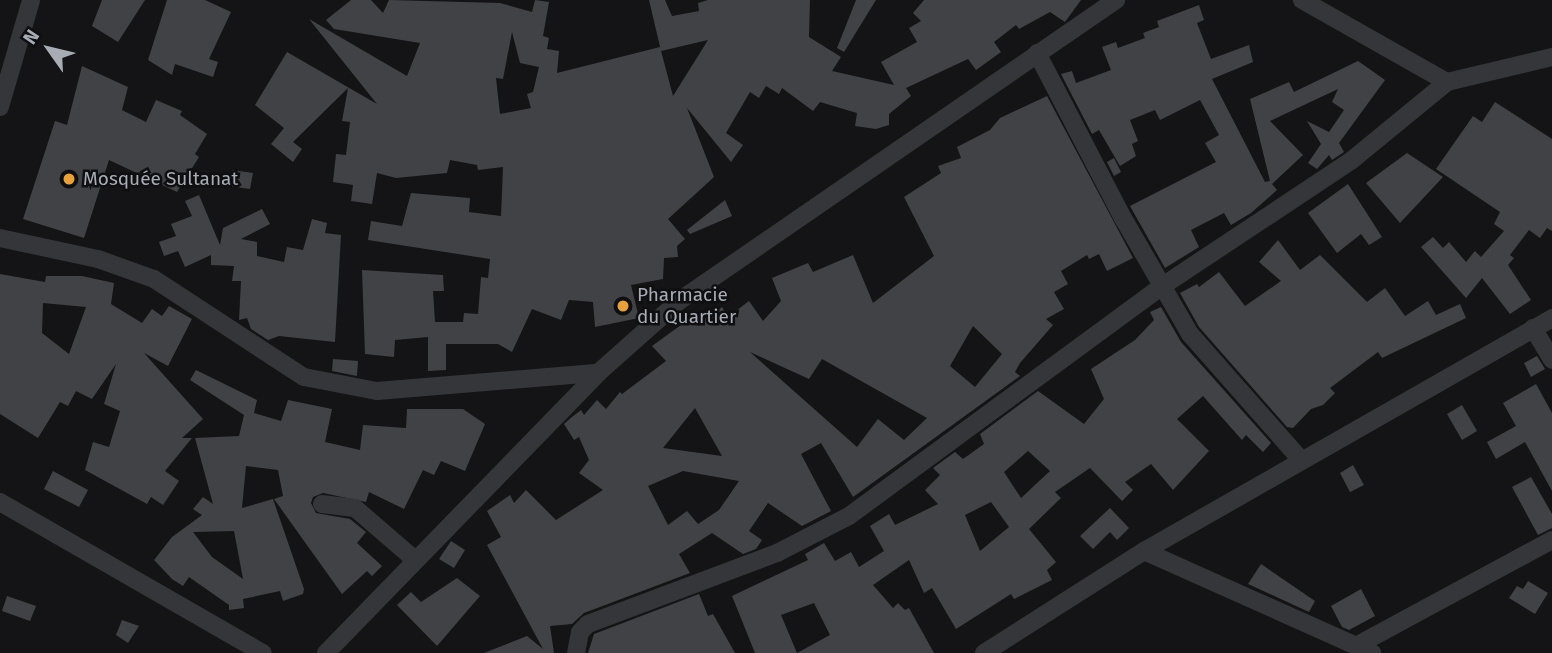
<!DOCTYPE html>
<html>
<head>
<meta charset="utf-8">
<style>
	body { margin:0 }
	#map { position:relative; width:1552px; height:653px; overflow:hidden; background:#141416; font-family:"Fira Sans",sans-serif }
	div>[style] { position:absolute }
	.building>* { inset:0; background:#414246 }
	.street>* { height:18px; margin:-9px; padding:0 9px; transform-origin:9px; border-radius:9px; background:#35363a }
	.dots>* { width:19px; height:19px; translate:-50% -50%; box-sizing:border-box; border:4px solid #0f0f11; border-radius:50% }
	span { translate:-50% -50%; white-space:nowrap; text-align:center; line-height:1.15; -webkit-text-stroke:5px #0f0f11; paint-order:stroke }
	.poi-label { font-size:19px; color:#a7acb5 }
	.left { translate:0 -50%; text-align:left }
	.north { position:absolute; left:14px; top:14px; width:70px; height:70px; -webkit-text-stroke:5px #0f0f11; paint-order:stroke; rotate:304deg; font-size:19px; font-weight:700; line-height:28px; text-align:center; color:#a7acb5 }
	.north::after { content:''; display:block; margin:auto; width:24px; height:32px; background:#a7acb5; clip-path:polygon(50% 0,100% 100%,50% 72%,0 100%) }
</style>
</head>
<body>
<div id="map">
	<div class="building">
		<i style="clip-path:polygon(102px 0,145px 0,118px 42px,92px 26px)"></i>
		<i style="clip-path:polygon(167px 0,205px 0,231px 12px,209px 59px,218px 62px,213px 77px,175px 64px,172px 75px,148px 60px)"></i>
		<i style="clip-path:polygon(evenodd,351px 0,371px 0,383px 13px,389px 0,500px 3px,532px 12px,535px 0,549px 2px,543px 36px,549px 38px,547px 49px,559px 51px,557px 73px,660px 47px,673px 96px,708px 40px,661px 51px,649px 0,665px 0,672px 16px,699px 11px,698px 3px,708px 0,810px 0,809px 37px,841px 57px,832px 71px,894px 85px,881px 62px,917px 42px,909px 28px,921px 21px,913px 13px,924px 0,1081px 0,1065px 22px,1050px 12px,1019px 29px,1016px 25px,994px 42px,1001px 52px,976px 70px,968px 59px,906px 88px,911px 96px,889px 114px,889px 125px,876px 129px,855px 126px,857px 113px,820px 102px,813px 111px,782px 88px,779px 94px,766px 86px,759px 98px,750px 92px,726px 133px,743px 145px,731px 162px,687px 108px,714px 177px,668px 219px,685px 239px,677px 246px,678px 257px,664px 258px,663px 279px,631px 285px,639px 318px,595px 327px,593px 302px,569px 300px,561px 320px,532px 309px,512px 352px,498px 344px,446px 344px,446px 370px,428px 371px,428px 337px,395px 340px,394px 357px,365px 354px,362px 270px,443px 275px,444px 291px,433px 291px,435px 322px,463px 322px,464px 313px,478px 314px,481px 277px,488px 278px,490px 259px,368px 240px,371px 221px,402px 226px,411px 193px,470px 198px,469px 212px,501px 216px,503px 167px,478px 170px,477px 165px,450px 160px,447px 173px,396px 178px,377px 173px,372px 204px,351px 201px,353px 185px,333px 182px,336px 154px,346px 155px,350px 122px,342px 121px,348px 88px,293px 142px,302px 149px,293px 162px,271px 144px,284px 128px,255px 105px,287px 52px,377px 104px,309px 19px,407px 76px,420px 43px,334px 29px,326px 20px,351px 0,512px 32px,520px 63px,539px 67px,533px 92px,527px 94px,531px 108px,500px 114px,496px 78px,503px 79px,512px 32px)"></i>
		<i style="clip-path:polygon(856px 0,876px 0,844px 52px,837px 48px)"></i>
		<i style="clip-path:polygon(1199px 5px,1204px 20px,1197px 23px,1211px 59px,1249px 45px,1253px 62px,1212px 79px,1265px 182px,1270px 181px,1250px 99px,1289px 82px,1294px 92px,1358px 61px,1385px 80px,1339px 143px,1344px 152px,1332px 160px,1329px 155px,1317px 169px,1308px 163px,1321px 144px,1307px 121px,1329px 132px,1344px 110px,1332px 102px,1338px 89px,1270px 121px,1303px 155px,1272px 184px,1277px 190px,1251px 213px,1231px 225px,1224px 213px,1191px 230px,1199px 247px,1165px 268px,1130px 206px,1216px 162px,1205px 143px,1219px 135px,1200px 100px,1160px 120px,1155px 110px,1130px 120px,1138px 141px,1132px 144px,1136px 156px,1120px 166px,1099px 130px,1092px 134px,1061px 74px,1072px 71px,1076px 83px,1111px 70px,1102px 47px,1116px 42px,1118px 48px,1145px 38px,1143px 33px,1159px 27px,1157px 21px)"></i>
		<i style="clip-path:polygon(82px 66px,128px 87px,122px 110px,146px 122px,156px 100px,182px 111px,180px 115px,207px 134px,195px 154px,199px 157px,177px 192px,109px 160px,84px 238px,23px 219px,55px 121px,67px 125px)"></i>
		<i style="clip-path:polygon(evenodd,1047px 96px,1133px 258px,1107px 271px,1099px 254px,1089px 259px,1087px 255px,1061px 271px,1068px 284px,1054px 292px,1064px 309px,1046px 319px,1053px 325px,1020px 363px,1015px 372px,1020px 376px,853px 497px,821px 443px,801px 454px,831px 511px,802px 526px,768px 503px,749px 531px,762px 540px,756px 549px,743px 554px,712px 533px,679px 554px,690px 573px,584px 613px,572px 624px,550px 626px,554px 653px,484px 653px,527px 636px,543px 649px,487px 545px,501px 537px,487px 511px,510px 495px,514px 503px,526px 490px,556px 520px,603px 490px,579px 473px,589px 460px,579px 437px,574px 440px,564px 424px,572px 417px,581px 410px,584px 415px,597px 400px,606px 409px,620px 392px,622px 394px,666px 361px,652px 346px,696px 314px,701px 321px,722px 307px,728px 317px,749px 301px,763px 321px,781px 301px,772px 278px,808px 263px,813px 272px,853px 255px,873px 303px,934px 256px,904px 197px,941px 173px,938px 166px,961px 158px,957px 147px,990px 130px,1000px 118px,1047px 96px,973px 326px,1002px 354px,975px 387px,950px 366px,973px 326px,1047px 96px,750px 352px,809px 379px,822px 359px,927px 418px,904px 440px,878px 419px,857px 447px,750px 352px,1047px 96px,695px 408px,722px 456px,663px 448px,695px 408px,1047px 96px,683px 471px,739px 481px,719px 510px,698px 524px,687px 511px,668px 525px,648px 486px,683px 471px)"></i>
		<i style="clip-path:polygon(1495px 102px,1552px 139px,1552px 231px,1547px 228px,1540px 238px,1529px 230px,1510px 255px,1514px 258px,1508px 265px,1531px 300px,1510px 314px,1482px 278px,1466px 298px,1421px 247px,1433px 237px,1443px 248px,1449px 242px,1466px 262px,1475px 251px,1481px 257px,1504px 231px,1494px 224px,1500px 212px,1436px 169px,1473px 116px,1482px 122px)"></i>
		<i style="clip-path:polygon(1407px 153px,1443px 177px,1400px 223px,1366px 183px)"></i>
		<i style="clip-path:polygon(1114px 158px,1121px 172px,1114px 176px,1107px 162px)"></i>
		<i style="clip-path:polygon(232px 170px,253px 173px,250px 189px,229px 186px)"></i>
		<i style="clip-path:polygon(1348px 184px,1382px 237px,1369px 245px,1361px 234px,1337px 253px,1308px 213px)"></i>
		<i style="clip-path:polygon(199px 195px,220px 245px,223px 228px,262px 209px,270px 224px,241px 239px,257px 242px,257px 256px,284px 262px,287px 247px,303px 250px,312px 219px,327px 223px,325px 233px,341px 235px,335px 342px,279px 336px,268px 340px,251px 329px,247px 318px,239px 320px,241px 281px,232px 281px,234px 266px,211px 265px,211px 255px,185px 267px,178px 251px,164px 256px,159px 242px,176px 236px,171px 224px,192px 216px,185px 201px)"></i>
		<i style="clip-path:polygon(725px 200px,732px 216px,690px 234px,687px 230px)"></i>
		<i style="clip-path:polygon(1278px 240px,1300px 270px,1320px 255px,1367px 302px,1385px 288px,1405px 316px,1428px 301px,1436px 315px,1460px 304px,1466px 318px,1382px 358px,1378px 352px,1330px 388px,1335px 393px,1323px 405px,1311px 409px,1293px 428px,1287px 427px,1199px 327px,1180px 293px,1197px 284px,1199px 287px,1219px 272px,1245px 306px,1281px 281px,1259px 262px)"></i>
		<i style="clip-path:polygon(evenodd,0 274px,45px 282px,46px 276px,82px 276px,114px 283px,111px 304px,142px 323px,152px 309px,162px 316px,169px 306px,192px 319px,168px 366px,144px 353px,203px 419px,182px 438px,192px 438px,165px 471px,179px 481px,163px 505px,151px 497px,147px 504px,85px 470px,93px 442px,109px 447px,120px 411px,104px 404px,116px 364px,92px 399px,76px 391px,68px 406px,60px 402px,38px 438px,0 414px,0 274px,43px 303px,86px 307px,69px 354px,42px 333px,43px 303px)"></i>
		<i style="clip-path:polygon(evenodd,1161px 307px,1181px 342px,1271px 443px,1263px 452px,1246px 435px,1242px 440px,1203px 396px,1177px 419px,1209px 451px,1173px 490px,1151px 464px,1125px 482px,1133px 490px,1122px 501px,1090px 468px,1055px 492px,1061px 498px,1029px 529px,1056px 562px,1047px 570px,1052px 580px,1014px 599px,1011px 594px,956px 629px,932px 588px,924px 593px,909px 560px,873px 585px,893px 608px,898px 603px,905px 610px,909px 608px,934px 653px,797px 653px,830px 635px,814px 603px,781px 615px,797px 653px,755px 653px,732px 596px,808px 560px,805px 554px,824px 543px,835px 561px,851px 552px,859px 567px,884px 551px,870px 526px,889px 514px,895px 525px,938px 504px,925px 490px,940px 475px,933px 468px,955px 452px,963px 459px,984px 444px,980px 434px,1038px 391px,1084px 424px,1104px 399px,1091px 369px,1135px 340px,1154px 320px,1150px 312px,1161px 307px,1028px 451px,1050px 471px,1021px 498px,1004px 472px,1028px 451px,1161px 307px,991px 502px,1009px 527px,980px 551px,965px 515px,991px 502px)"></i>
		<i style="clip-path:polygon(1537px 356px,1545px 369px,1531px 377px,1524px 363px)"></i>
		<i style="clip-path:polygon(333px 359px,358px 361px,357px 376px,332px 371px)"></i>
		<i style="clip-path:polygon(evenodd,196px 370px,257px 400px,254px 413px,281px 421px,288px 400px,332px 409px,325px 442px,360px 450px,363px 425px,406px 428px,407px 409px,463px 409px,485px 424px,465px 471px,441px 461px,434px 475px,423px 470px,404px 509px,369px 492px,366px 502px,323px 493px,313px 497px,311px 503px,316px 513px,350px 519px,366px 532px,357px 543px,382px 566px,372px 576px,367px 571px,342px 594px,274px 499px,283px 496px,278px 470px,246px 466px,242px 508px,273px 499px,304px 589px,303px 594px,283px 601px,280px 591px,243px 599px,244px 608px,229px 610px,229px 605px,189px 577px,183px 586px,172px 579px,154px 560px,172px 537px,202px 515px,193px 509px,203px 497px,213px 504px,195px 438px,239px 436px,244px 415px,190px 380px,196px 370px,234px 531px,243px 579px,212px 557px,193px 532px,234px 531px)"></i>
		<i style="clip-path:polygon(1536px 384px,1552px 413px,1552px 491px,1525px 442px,1496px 459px,1487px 442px,1516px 426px,1503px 403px)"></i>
		<i style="clip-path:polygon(1462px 405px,1477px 431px,1462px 440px,1447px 414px)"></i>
		<i style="clip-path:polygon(1353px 465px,1364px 485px,1350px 492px,1340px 473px)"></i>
		<i style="clip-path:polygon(53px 471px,88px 490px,79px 507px,44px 489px)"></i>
		<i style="clip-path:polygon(1531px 477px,1552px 514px,1552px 528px,1538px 535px,1512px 487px)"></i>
		<i style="clip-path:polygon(1110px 508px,1129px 528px,1117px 540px,1110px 532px,1093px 549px,1080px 536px)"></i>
		<i style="clip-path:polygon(451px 541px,465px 550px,454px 568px,439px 559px)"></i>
		<i style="clip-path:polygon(1261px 564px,1315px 601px,1309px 612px,1248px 584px)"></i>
		<i style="clip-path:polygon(457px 578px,480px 596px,437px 646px,397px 605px,411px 592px,421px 602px)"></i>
		<i style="clip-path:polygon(1528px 581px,1548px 593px,1535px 614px,1509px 598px,1517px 586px,1523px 589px)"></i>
		<i style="clip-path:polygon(1361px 589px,1375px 616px,1349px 630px,1342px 627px,1331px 606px)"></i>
		<i style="clip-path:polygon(699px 594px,708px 616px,713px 614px,735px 653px,588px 653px,594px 634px)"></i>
		<i style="clip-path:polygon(7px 596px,36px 606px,30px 621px,2px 611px)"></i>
		<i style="clip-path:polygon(122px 620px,139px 626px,128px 643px,116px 635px)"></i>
	</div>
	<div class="street">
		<i style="left:1302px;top:0;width:167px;rotate:29.5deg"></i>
		<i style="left:1447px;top:82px;width:108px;rotate:-13.4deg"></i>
		<i style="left:1037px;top:53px;width:186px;rotate:62.5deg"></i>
		<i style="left:1123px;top:218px;width:134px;rotate:60deg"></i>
		<i style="left:1190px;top:334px;width:169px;rotate:48.6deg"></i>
		<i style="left:0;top:107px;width:111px;rotate:-73.8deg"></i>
		<i style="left:0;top:238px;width:100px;rotate:12.1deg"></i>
		<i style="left:98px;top:259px;width:59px;rotate:19.7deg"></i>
		<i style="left:154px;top:279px;width:179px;rotate:33.2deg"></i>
		<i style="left:304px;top:377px;width:74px;rotate:10.9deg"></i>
		<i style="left:377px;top:391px;width:222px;rotate:-4.7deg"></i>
		<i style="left:1533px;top:328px;width:37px;rotate:59deg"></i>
		<i style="left:0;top:502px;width:303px;rotate:29.9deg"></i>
		<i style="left:322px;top:504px;width:33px;rotate:7deg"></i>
		<i style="left:355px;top:508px;width:78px;rotate:40.8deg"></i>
		<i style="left:1144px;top:551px;width:250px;rotate:24.1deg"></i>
		<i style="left:1356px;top:646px;width:223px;rotate:-28.4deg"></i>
		<i style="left:326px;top:653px;width:390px;rotate:-45.8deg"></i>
		<i style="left:598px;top:373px;width:108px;rotate:-41.6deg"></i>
		<i style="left:679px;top:301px;width:531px;rotate:-34.56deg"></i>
		<i style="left:576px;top:653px;width:21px;rotate:-79deg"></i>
		<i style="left:580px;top:632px;width:11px;rotate:-45deg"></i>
		<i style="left:588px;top:624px;width:202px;rotate:-20.6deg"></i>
		<i style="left:777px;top:553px;width:81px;rotate:-27.2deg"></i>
		<i style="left:849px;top:516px;width:387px;rotate:-36.3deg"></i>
		<i style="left:1161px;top:287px;width:229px;rotate:-33.6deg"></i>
		<i style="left:1352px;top:160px;width:123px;rotate:-39.4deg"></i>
		<i style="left:984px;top:653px;width:190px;rotate:-32.5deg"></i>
		<i style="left:1144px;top:551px;width:470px;rotate:-29.7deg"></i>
	</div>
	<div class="dots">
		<i style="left:69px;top:179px;background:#e6a13c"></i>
		<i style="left:623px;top:306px;background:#e6a13c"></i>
	</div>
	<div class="poi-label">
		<span class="left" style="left:83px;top:179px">Mosquée Sultanat</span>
		<span class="left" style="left:637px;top:306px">Pharmacie<br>du Quartier</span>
	</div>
	<div class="north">N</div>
</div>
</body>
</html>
